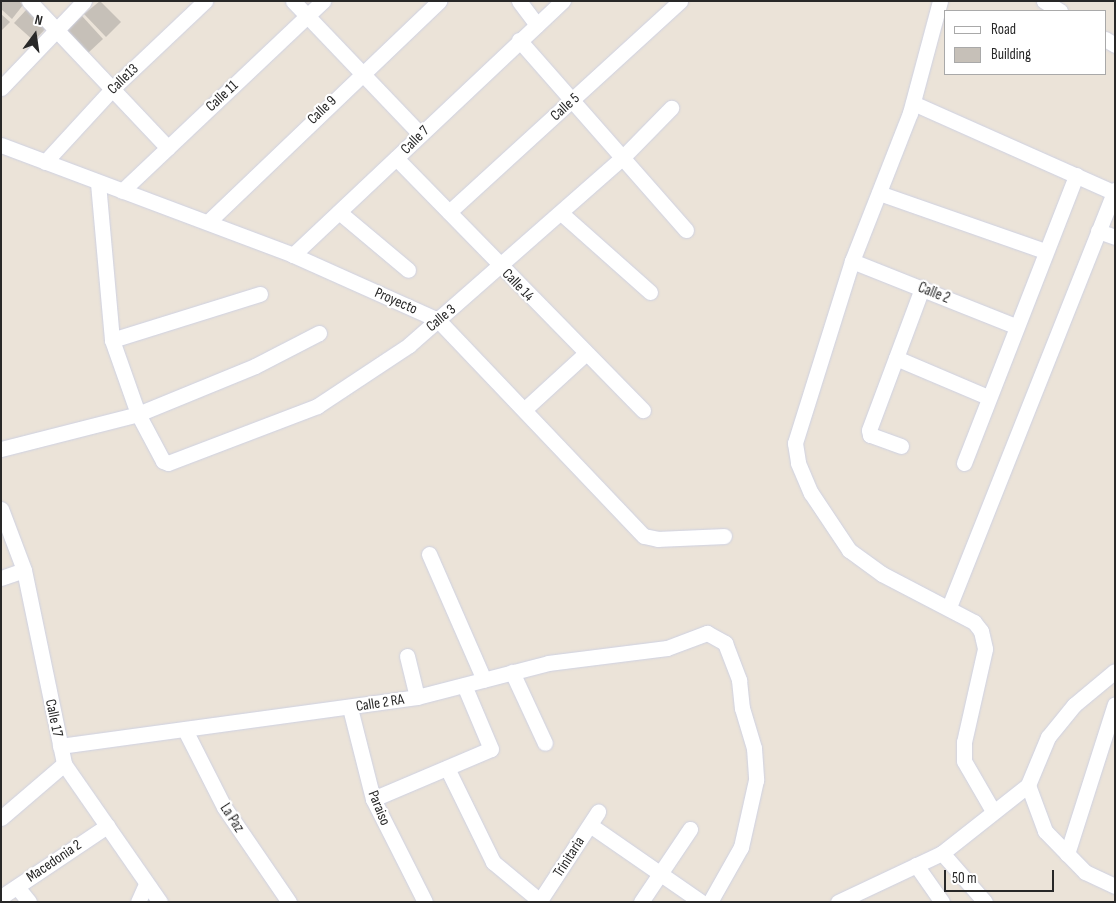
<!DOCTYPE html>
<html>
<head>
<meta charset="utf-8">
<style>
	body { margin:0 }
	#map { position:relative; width:1116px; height:903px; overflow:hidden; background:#ebe3d8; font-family:"Sofia Sans Condensed",sans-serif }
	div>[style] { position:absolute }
	.building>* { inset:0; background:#c6c0b8 }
	.roads { filter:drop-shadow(0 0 1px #ced1e2) drop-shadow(0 0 1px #ced1e2) }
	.street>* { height:15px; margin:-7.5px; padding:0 7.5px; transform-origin:7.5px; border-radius:7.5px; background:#fff }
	span { translate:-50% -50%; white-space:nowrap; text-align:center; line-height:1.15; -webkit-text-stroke:4.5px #fff; paint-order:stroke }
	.street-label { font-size:15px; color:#282828 }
	.frame { position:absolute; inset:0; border:2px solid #282828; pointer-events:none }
	.legend { position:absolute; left:944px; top:10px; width:162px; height:65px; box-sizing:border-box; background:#fff; border:1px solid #a9a9a9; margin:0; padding:6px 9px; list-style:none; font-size:15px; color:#282828 }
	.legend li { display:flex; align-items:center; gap:10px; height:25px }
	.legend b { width:25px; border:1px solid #a9a9a9 }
	.north { position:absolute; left:10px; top:10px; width:50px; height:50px; -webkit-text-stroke:4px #fff; paint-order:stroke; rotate:14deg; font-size:14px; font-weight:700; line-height:20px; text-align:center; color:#282828 }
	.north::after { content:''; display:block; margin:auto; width:18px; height:22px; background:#282828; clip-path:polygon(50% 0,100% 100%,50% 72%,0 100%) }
	.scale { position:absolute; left:944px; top:870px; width:110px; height:22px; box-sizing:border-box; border:2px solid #282828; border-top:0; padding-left:6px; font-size:15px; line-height:18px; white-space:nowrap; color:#282828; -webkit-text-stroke:4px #fff; paint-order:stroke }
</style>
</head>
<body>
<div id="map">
	<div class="building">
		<i style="clip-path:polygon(1px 1px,19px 1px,23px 5px,12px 19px,1px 9px)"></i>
		<i style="clip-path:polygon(100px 1px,121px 22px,106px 37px,84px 14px)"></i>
		<i style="clip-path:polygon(27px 9px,47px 27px,34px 41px,14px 23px)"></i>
		<i style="clip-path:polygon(1px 14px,10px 22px,1px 31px)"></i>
		<i style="clip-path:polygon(82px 16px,103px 39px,88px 53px,66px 31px)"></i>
	</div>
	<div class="roads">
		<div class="street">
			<i style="left:29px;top:1px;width:202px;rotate:46.6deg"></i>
			<i style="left:293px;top:1px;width:184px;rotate:46.3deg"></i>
			<i style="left:519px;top:1px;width:30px;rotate:53deg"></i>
			<i style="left:940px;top:1px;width:116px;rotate:105deg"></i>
			<i style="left:910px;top:113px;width:159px;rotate:111.4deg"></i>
			<i style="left:852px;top:261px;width:191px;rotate:107.4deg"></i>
			<i style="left:795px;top:443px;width:20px;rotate:81deg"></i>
			<i style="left:798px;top:463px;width:33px;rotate:67deg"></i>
			<i style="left:811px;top:493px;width:69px;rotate:56.3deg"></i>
			<i style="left:849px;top:550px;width:41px;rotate:36deg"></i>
			<i style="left:882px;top:574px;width:104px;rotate:27.6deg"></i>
			<i style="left:974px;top:622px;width:11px;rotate:52deg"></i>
			<i style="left:981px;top:631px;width:18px;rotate:77deg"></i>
			<i style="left:985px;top:649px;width:95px;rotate:102.7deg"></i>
			<i style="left:964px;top:742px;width:19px;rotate:90deg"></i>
			<i style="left:964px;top:761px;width:58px;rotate:59.9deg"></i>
			<i style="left:1044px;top:1px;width:19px;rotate:32deg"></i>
			<i style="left:1105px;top:39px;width:12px;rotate:31deg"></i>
			<i style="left:519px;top:40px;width:253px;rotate:48.7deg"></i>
			<i style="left:1px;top:88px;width:120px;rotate:-46.3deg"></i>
			<i style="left:913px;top:103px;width:219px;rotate:24deg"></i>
			<i style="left:1px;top:145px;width:312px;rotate:20.6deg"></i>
			<i style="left:293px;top:255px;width:159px;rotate:24.1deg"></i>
			<i style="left:438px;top:320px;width:298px;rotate:46.4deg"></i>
			<i style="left:644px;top:536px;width:14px;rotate:12deg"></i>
			<i style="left:658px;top:539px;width:66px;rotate:-2.6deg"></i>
			<i style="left:396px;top:158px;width:353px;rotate:45.6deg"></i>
			<i style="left:45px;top:162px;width:100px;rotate:-47.4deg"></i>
			<i style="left:113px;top:88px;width:127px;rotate:-43.4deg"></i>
			<i style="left:98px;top:183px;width:158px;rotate:84.9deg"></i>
			<i style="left:112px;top:340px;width:78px;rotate:70.6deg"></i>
			<i style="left:138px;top:414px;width:53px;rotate:62deg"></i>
			<i style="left:163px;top:461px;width:5px;rotate:22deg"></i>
			<i style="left:168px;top:463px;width:160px;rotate:-20.9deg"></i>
			<i style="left:317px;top:406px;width:110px;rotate:-33.5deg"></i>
			<i style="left:409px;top:345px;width:285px;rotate:-41.3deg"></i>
			<i style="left:623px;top:157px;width:69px;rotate:-45.6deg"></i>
			<i style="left:122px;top:191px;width:277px;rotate:-43.4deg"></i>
			<i style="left:879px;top:193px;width:176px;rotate:19.3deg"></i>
			<i style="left:339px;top:212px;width:90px;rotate:40deg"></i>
			<i style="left:449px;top:212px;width:313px;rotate:-42.4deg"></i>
			<i style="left:561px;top:213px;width:119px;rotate:41.6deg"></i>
			<i style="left:208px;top:222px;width:320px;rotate:-43.7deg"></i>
			<i style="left:1098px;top:231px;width:18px;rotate:19deg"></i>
			<i style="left:293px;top:255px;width:371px;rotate:-43.3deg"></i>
			<i style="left:852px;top:261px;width:175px;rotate:21.7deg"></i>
			<i style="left:112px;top:340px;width:155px;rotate:-17.3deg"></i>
			<i style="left:896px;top:358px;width:100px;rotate:23deg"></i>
			<i style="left:526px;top:408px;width:80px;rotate:-42.5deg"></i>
			<i style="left:901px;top:446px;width:33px;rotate:-160deg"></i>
			<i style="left:870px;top:435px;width:5px;rotate:-101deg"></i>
			<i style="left:869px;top:430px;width:152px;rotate:-69.5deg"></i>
			<i style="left:1px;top:449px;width:141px;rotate:-14.3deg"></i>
			<i style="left:138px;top:414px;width:126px;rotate:-22.3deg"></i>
			<i style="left:255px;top:366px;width:72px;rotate:-27.3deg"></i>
			<i style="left:964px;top:463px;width:309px;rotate:-68.7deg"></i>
			<i style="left:1px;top:509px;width:65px;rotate:69.3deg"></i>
			<i style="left:24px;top:570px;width:198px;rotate:78.3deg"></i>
			<i style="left:64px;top:764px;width:168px;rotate:55.2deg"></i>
			<i style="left:429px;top:554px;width:137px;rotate:66.4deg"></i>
			<i style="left:1px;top:578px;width:24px;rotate:-19deg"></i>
			<i style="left:949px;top:607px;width:449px;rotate:-68.3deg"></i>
			<i style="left:407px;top:656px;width:42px;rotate:76.3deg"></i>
			<i style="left:512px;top:672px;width:78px;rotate:65.1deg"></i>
			<i style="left:350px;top:708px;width:94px;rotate:75.8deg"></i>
			<i style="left:373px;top:799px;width:115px;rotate:63.2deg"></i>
			<i style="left:185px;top:730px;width:86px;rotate:63.1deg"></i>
			<i style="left:224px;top:807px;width:115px;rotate:55.6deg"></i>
			<i style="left:60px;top:746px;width:360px;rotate:-7.8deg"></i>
			<i style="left:417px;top:697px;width:135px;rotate:-14.5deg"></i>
			<i style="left:548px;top:663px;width:120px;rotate:-7.2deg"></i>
			<i style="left:667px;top:648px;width:43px;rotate:-20.6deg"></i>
			<i style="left:707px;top:633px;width:21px;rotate:29deg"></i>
			<i style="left:725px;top:643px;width:40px;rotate:69deg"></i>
			<i style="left:739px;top:680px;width:28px;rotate:84deg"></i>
			<i style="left:742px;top:708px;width:42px;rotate:73.3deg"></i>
			<i style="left:754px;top:748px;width:32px;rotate:86deg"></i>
			<i style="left:756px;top:780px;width:69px;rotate:102.6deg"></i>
			<i style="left:741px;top:847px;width:63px;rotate:119.4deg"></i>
			<i style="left:447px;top:768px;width:105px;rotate:63.9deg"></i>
			<i style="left:493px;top:862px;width:61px;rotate:39.7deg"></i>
			<i style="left:1028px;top:785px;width:49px;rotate:69.7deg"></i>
			<i style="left:1045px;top:831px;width:57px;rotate:45.7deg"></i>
			<i style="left:1085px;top:872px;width:33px;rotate:25deg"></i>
			<i style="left:373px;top:799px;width:128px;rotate:-23deg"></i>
			<i style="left:491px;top:749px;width:69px;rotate:-112.9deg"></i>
			<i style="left:1px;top:818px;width:83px;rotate:-40.6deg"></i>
			<i style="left:590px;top:825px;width:135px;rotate:34.7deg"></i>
			<i style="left:942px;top:853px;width:65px;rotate:48.7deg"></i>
			<i style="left:1067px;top:854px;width:157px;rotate:-72.3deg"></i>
			<i style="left:916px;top:865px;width:45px;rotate:54.9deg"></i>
			<i style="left:17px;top:887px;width:19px;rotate:51deg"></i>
			<i style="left:1px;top:897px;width:128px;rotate:-33.8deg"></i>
			<i style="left:138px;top:902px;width:20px;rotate:-66deg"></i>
			<i style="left:539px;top:902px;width:108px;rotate:-56.8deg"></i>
			<i style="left:641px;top:902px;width:88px;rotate:-56.1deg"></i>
			<i style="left:838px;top:902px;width:115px;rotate:-25.2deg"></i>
			<i style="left:942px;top:853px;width:110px;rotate:-38.3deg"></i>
			<i style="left:1028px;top:785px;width:52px;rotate:-67.4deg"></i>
			<i style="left:1048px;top:737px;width:41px;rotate:-50.9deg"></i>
			<i style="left:1074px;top:705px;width:53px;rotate:-39.7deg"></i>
		</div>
	</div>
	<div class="street-label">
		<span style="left:123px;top:79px;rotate:-44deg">Calle13</span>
		<span style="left:222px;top:96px;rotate:-43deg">Calle 11</span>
		<span style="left:565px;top:107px;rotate:-42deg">Calle 5</span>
		<span style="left:322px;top:110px;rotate:-44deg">Calle 9</span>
		<span style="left:415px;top:140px;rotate:-45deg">Calle 7</span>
		<span style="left:518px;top:285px;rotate:46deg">Calle 14</span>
		<span style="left:934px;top:293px;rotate:22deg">Calle 2</span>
		<span style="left:396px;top:301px;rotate:24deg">Proyecto</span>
		<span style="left:441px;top:318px;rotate:-40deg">Calle 3</span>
		<span style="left:380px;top:703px;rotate:-9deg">Calle 2 RA</span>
		<span style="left:54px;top:718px;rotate:78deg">Calle 17</span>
		<span style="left:379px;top:808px;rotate:68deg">Paraiso</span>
		<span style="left:232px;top:818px;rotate:57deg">La Paz</span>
		<span style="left:569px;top:857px;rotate:-57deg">Trinitaria</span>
		<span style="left:54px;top:861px;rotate:-34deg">Macedonia 2</span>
	</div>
	<div class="frame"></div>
	<ul class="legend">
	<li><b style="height:6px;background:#fff"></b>Road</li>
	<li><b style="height:14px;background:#c6c0b8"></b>Building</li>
	</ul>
	<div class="north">N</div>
	<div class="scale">50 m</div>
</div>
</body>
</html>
